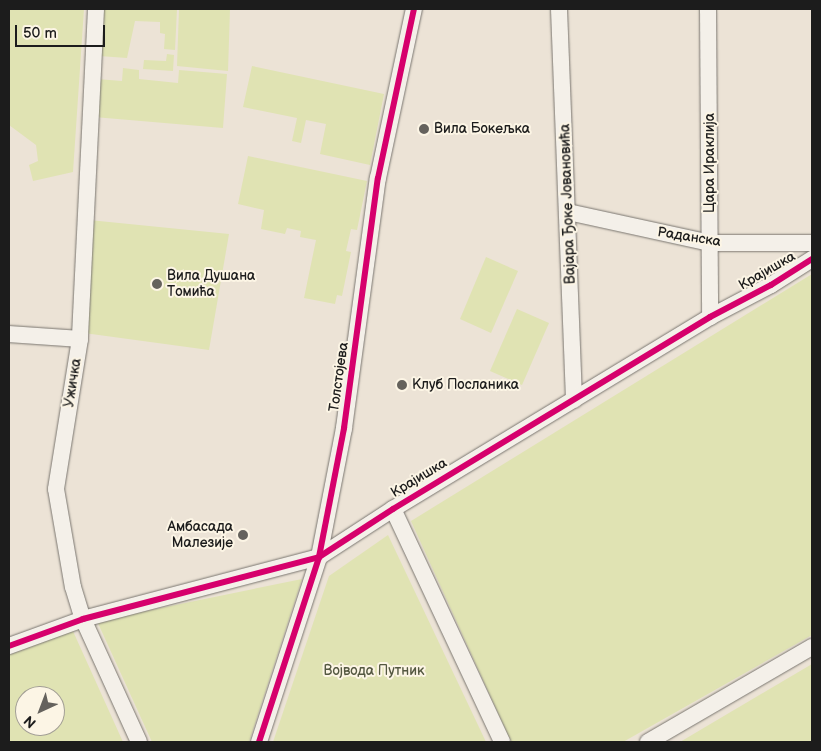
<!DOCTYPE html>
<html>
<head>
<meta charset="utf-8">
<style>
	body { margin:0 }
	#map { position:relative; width:821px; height:751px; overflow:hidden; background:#ece3d6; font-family:"Balsamiq Sans",sans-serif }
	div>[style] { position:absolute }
	.green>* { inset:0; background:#e0e3b3 }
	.roads { filter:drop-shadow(0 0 1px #7a7670) drop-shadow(0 0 1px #7a7670) }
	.minor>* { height:16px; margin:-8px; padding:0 8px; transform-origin:8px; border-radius:8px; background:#f4f0e9 }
	.cycleway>* { height:6px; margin:-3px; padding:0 3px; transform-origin:3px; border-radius:3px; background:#d6006c }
	.dots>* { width:14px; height:14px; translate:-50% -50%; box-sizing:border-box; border:2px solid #fcf5e5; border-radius:50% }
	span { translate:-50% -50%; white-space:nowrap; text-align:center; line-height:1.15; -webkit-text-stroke:4px #fcf5e5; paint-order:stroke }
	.poi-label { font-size:14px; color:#1c1c1c }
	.left { translate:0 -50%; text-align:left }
	.right { translate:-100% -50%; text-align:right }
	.street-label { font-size:14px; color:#1c1c1c }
	.park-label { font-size:14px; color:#545841 }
	.frame { position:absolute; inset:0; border:10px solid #1c1c1c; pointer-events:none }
	.north { position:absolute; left:15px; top:686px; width:50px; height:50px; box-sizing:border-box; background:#fcf5e5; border:1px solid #a29e95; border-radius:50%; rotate:223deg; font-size:14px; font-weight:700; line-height:20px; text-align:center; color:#1c1c1c }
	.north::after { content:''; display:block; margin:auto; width:18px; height:22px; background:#65625d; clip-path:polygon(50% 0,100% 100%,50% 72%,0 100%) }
	.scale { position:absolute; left:15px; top:25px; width:90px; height:22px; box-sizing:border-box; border:2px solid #1c1c1c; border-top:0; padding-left:6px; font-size:15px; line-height:18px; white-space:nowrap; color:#1c1c1c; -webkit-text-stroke:4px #fcf5e5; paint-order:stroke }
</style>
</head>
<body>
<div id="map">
	<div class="green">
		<i style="clip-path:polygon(9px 9px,84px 9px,73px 172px,33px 181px,29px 165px,38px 161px,36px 145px,9px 125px)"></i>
		<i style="clip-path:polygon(101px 9px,177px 9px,175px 50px,164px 49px,165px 34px,160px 33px,160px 22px,135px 21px,127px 58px,99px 56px)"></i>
		<i style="clip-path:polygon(179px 9px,230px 9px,228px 71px,177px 66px)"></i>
		<i style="clip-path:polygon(167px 54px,174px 55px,173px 71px,143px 69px,144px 60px,166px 61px)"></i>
		<i style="clip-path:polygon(252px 66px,384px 94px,370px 165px,320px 154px,326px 124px,306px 120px,301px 143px,292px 141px,297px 118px,243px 107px)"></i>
		<i style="clip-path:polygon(123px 68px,139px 70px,139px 79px,178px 83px,179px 70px,227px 74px,223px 128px,94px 117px,97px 79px,122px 81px)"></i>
		<i style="clip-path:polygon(248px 156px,367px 181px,357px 230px,351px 229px,346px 251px,351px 252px,342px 296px,337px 295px,335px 304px,304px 298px,316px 240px,300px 237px,301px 231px,287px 228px,285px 234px,261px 229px,264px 210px,238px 204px)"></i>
		<i style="clip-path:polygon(89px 220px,229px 234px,209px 350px,84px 333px)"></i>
		<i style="clip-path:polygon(486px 257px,518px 271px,491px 333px,460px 319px)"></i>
		<i style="clip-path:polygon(812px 274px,812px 635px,623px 742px,511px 742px,411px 521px)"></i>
		<i style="clip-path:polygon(517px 309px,549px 323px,522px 385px,490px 371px)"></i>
		<i style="clip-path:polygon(388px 535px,486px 742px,273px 742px,329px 576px)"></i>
		<i style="clip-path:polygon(302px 579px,249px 742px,152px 742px,97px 621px)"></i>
		<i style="clip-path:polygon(evenodd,72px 629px,123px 742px,9px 742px,9px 655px,72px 629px,25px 696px,55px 696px,55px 726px,25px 726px,25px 696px)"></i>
		<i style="clip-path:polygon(812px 664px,812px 742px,680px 742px)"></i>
	</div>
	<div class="roads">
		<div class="minor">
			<i style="left:96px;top:9px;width:330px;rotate:92.8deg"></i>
			<i style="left:80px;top:339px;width:152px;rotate:99.1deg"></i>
			<i style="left:56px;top:489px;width:99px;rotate:80.2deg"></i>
			<i style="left:73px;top:587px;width:34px;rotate:73deg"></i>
			<i style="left:83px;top:619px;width:135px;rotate:65.5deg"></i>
			<i style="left:559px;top:9px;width:391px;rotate:87.8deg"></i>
			<i style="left:708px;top:9px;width:308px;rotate:89.6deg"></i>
			<i style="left:568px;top:212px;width:145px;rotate:12.3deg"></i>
			<i style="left:710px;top:243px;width:102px"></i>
			<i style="left:9px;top:334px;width:71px;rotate:4deg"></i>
			<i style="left:393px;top:509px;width:257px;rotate:64.9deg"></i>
			<i style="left:9px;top:646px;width:79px;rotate:-20deg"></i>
			<i style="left:83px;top:619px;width:244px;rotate:-14.7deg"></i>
			<i style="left:319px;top:557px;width:88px;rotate:-33deg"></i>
			<i style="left:393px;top:509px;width:371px;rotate:-31.2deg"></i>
			<i style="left:710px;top:317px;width:69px;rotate:-27.7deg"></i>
			<i style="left:771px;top:285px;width:49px;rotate:-32.4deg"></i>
			<i style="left:259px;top:742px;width:194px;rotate:-72deg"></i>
			<i style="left:319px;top:557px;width:131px;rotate:-79deg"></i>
			<i style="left:344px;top:428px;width:252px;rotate:-82.3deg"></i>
			<i style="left:378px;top:178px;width:173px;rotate:-78deg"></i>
			<i style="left:648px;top:742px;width:190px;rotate:-30.1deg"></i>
		</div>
	</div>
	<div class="cycleway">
		<i style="left:9px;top:646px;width:79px;rotate:-20deg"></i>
		<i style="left:83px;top:619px;width:244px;rotate:-14.7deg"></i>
		<i style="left:319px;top:557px;width:88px;rotate:-33deg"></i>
		<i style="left:393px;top:509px;width:371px;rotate:-31.2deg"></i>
		<i style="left:710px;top:317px;width:69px;rotate:-27.7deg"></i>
		<i style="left:771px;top:285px;width:49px;rotate:-32.4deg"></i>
		<i style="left:259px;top:742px;width:194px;rotate:-72deg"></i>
		<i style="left:319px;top:557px;width:131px;rotate:-79deg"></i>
		<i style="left:344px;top:428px;width:252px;rotate:-82.3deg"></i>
		<i style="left:378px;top:178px;width:173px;rotate:-78deg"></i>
	</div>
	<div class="dots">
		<i style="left:424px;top:129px;background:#65625d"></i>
		<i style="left:157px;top:284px;background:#65625d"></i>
		<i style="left:402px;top:385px;background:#65625d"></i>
		<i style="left:243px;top:535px;background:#65625d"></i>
	</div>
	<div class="poi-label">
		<span class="left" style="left:434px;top:129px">Вила Бокељка</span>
		<span class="left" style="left:167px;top:284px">Вила Душана<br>Томића</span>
		<span class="left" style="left:412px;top:385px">Клуб Посланика</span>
		<span class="right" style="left:233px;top:535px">Амбасада<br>Малезије</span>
	</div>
	<div class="street-label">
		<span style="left:710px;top:163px;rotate:-90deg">Цара Ираклија</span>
		<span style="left:568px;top:204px;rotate:-92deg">Вајара Ђоке Јовановића</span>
		<span style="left:689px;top:237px;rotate:9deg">Раданска</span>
		<span style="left:767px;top:271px;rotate:-30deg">Крајишка</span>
		<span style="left:339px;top:377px;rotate:-82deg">Толстојева</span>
		<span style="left:73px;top:383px;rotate:-81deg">Ужичка</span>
		<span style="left:419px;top:478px;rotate:-31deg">Крајишка</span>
	</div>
	<div class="park-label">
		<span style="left:374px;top:671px">Војвода Путник</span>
	</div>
	<div class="frame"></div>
	<div class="north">N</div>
	<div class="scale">50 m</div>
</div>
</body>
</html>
